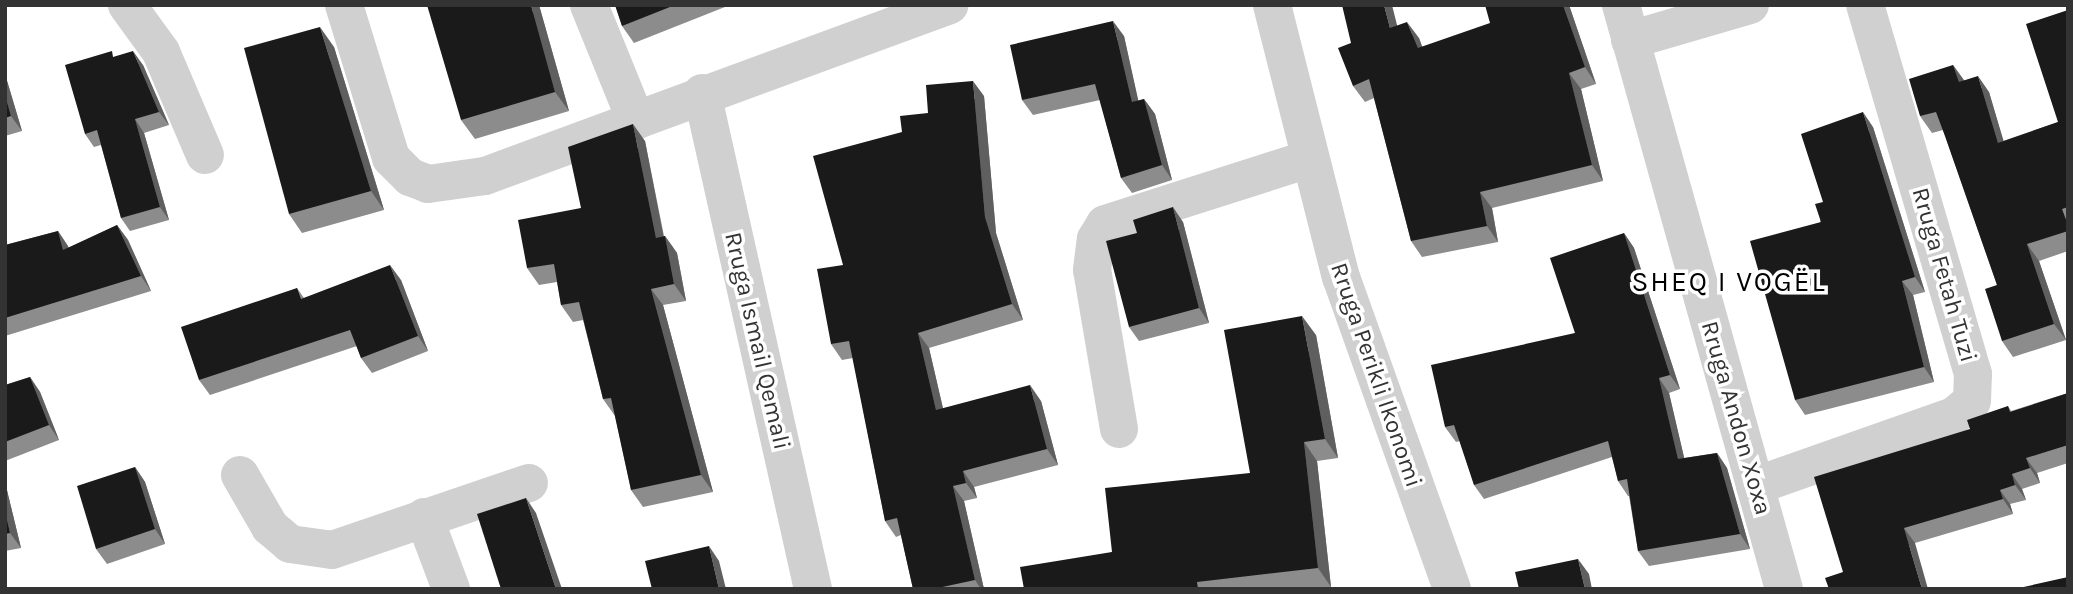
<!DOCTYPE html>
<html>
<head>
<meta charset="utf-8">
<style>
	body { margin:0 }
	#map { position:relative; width:2073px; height:594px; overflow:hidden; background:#fff; font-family:Karla,sans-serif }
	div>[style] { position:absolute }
	.minor>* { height:38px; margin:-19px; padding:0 19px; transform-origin:19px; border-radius:19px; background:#d0d0d0 }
	.wall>* { inset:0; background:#8c8c8c }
	.shaded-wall>* { inset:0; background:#5f5f5f }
	.building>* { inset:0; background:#1a1a1a }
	span { translate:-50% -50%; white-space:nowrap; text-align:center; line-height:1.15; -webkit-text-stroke:7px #fff; paint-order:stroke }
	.street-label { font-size:24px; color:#333 }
	.quarter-label { font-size:28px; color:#000; letter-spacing:2px }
	.frame { position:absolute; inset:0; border:7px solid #333; pointer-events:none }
</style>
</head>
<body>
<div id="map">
	<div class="minor">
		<i style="left:127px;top:5px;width:58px;rotate:54.1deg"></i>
		<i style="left:161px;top:52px;width:112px;rotate:66.9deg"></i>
		<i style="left:344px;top:5px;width:160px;rotate:72.9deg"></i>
		<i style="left:391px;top:158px;width:27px;rotate:45deg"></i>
		<i style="left:410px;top:177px;width:19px;rotate:21deg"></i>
		<i style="left:428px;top:184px;width:58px;rotate:-8deg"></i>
		<i style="left:485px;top:176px;width:495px;rotate:-20.2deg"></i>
		<i style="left:589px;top:5px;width:125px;rotate:67.9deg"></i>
		<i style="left:1272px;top:5px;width:281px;rotate:75.8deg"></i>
		<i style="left:1341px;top:277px;width:331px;rotate:70.4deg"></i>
		<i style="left:1621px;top:5px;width:606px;rotate:74.41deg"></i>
		<i style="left:1630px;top:40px;width:125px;rotate:-16.3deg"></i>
		<i style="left:702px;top:93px;width:508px;rotate:77.39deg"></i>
		<i style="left:1119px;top:429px;width:161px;rotate:-99.6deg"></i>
		<i style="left:1092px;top:270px;width:31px;rotate:-83deg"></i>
		<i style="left:1096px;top:239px;width:17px;rotate:-59deg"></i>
		<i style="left:1105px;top:224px;width:214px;rotate:-17.7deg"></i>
		<i style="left:240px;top:475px;width:60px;rotate:60deg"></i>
		<i style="left:270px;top:527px;width:26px;rotate:40deg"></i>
		<i style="left:290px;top:544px;width:42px;rotate:8.1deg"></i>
		<i style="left:332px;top:550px;width:208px;rotate:-18.8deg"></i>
		<i style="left:1755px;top:486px;width:211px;rotate:-19.4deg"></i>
		<i style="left:1954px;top:416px;width:23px;rotate:-40deg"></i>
		<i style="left:1972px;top:401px;width:27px;rotate:-88deg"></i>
		<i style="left:1973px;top:374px;width:384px;rotate:-106.3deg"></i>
		<i style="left:424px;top:517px;width:77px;rotate:69.4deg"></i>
	</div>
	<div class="wall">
		<i style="clip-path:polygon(539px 5px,569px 111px,475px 139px,461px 120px)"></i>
		<i style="clip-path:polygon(615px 5px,730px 5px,634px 43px,622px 26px)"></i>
		<i style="clip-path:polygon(1569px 5px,1596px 84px,1581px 89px,1603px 181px,1492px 208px,1498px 242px,1422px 257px,1411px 241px,1374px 98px,1365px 102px,1353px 86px,1351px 43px,1397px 26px,1419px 38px,1422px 47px)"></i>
		<i style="clip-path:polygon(2068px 10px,2068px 251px,2039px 261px,2066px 340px,2013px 357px,2002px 341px,1997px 285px,1943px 130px,1932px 133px,1920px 116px,1953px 65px,1964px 80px,1989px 92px,2003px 141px,2058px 122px)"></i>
		<i style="clip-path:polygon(1124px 36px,1138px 101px,1144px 99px,1155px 114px,1172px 180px,1132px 193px,1121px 178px,1100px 100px,1033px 115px,1022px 100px)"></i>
		<i style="clip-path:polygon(334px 47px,384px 210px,302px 233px,289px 214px)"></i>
		<i style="clip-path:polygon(116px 56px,143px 65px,169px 125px,144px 133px,169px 220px,130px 231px,121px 218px,101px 145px,94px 147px,85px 134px)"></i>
		<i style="clip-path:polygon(5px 74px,22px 131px,5px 136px)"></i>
		<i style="clip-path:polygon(984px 96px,996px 233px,1023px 320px,929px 348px,943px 408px,1041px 401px,1058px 465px,974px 487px,977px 498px,964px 501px,984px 589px,913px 589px,901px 535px,896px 537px,885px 521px,853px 358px,842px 360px,831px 344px,843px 265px,902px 132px,928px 113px)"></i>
		<i style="clip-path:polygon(1873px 127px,1925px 292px,1913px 295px,1934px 382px,1805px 415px,1795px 400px,1823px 202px)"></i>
		<i style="clip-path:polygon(645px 141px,664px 236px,665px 236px,677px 253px,686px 301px,663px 305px,713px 492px,643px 507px,631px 490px,615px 416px,603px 399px,583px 320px,573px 322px,561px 305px,557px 282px,539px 285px,527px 268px,581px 208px)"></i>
		<i style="clip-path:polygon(1183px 222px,1209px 323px,1139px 341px,1129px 327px)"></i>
		<i style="clip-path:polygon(117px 225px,128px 240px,151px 291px,5px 336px,5px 245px,58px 231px,69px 248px)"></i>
		<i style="clip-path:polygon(1624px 233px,1634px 248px,1680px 389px,1669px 393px,1684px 458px,1717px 453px,1727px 468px,1750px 549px,1649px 566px,1638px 551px,1629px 496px,1628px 496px,1618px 481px,1612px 457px,1484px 499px,1474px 485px,1460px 441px,1456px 442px,1445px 427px,1575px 333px)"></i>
		<i style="clip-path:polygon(401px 280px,428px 351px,372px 373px,361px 358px,357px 346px,210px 395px,199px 380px,297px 288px,304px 298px)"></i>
		<i style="clip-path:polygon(1316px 335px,1338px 458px,1317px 461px,1331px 587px,1318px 589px,1024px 589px,1112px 552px,1250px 473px)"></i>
		<i style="clip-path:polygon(30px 377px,40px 392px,59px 440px,5px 461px,5px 385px)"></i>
		<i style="clip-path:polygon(2068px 393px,2068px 463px,2037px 473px,2040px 483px,2022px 489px,2026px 500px,2010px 504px,2013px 514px,1915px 543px,1843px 572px,1970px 429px,2008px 406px,2011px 411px)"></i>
		<i style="clip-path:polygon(135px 467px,145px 482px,165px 544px,107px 564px,96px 549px)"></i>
		<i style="clip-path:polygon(5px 482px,21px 548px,5px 551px)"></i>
	</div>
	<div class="shaded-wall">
		<i style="clip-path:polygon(531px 5px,539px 5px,569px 111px,555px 92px)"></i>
		<i style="clip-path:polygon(1384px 5px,1392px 5px,1402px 45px,1390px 28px)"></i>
		<i style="clip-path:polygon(1563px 5px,1569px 5px,1596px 84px,1585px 67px)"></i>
		<i style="clip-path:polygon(1113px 21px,1124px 36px,1142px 117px,1132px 102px)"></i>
		<i style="clip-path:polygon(1407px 22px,1419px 38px,1429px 65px,1418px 48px)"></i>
		<i style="clip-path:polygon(320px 27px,334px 47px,384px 210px,371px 191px)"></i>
		<i style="clip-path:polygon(133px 51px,143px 65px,169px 125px,159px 112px)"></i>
		<i style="clip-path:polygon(1953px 65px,1965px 82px,1959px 82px)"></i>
		<i style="clip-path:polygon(1569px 73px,1581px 89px,1603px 181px,1592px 165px)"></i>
		<i style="clip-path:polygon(5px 74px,22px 131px,11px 116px,5px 95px)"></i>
		<i style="clip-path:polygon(1978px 76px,1989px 92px,2009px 159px,1998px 143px)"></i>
		<i style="clip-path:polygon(973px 81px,984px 96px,996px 233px,1023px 320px,1012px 304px,985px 217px)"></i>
		<i style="clip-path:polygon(1144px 99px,1155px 114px,1172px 180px,1162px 165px)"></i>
		<i style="clip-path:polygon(1863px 112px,1873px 127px,1925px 292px,1915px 277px)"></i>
		<i style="clip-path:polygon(135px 119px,144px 133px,169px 220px,160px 207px)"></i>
		<i style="clip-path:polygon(633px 124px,645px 141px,667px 255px,656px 238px)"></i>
		<i style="clip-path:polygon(1480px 192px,1492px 208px,1498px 242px,1487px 226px)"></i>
		<i style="clip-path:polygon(1173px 207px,1183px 222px,1209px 323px,1199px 308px)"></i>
		<i style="clip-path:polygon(117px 225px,128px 240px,151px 291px,141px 276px)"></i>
		<i style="clip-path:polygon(58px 231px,68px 246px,73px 265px,63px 250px)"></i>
		<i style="clip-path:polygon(1624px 233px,1634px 248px,1680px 389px,1670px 375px)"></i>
		<i style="clip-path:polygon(665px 236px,677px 253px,686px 301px,674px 284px)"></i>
		<i style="clip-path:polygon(2027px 244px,2039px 261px,2066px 340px,2054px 324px)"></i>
		<i style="clip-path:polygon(390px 265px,401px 280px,428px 351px,418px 336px)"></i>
		<i style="clip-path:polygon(1902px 281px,1913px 295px,1934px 382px,1924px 367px)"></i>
		<i style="clip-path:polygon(651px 289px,663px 305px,713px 492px,701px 475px)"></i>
		<i style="clip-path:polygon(1302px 316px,1316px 335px,1338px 458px,1325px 439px)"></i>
		<i style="clip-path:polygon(918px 333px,929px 348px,947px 426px,936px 410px)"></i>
		<i style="clip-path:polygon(30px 377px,40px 392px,59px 440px,49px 425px)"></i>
		<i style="clip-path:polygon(1659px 378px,1669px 393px,1688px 474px,1678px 459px)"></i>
		<i style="clip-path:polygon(1030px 385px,1041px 401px,1058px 465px,1047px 449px)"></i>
		<i style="clip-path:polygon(1304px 442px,1317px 461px,1331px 587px,1318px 568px)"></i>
		<i style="clip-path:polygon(1717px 453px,1727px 468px,1750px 549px,1740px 534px)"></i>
		<i style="clip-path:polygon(2026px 458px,2037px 473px,2040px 483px,2030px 468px)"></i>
		<i style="clip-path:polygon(135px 467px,145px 482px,165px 544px,155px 529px)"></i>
		<i style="clip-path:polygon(963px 471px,974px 487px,977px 498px,966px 483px)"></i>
		<i style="clip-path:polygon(2012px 474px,2022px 489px,2026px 500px,2015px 485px)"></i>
		<i style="clip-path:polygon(5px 482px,21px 548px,10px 533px,5px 511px)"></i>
		<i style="clip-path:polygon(953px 486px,964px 501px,984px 589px,981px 589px,975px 580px)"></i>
		<i style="clip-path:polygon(2000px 490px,2010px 504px,2013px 514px,2003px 499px)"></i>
		<i style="clip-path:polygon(526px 498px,536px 513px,562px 589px,556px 589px)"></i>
		<i style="clip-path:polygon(1904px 528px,1915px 543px,1928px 589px,1922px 589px)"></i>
		<i style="clip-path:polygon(709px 546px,719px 561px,726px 589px,719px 589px)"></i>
		<i style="clip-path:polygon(1578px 559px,1589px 574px,1592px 589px,1585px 589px)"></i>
	</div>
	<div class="building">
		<i style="clip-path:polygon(427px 5px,531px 5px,555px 92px,461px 120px)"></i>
		<i style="clip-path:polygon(615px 5px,675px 5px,622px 26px)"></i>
		<i style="clip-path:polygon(1342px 5px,1384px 5px,1390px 28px,1407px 22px,1418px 48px,1490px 23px,1485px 5px,1563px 5px,1585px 67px,1569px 73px,1592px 165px,1480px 192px,1487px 226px,1411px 241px,1369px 79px,1353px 86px,1338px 48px,1351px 43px)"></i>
		<i style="clip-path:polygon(2068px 10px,2068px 207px,2062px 209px,2068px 225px,2068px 231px,2027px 244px,2054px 324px,2002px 341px,1985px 289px,1997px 285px,1945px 136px,1936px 112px,1920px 116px,1909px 79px,1953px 65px,1959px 82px,1978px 76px,1998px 143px,2058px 122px,2026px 24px)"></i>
		<i style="clip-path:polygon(1113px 21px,1132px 102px,1144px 99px,1162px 165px,1121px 178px,1095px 84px,1022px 100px,1010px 45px)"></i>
		<i style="clip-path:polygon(320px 27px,371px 191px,289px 214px,244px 48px)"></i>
		<i style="clip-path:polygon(112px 51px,113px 57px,133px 51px,159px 112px,135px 119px,160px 207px,121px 218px,97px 130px,85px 134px,65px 65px)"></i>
		<i style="clip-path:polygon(973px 81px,985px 217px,1012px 304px,918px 333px,936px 410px,1030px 385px,1047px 449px,963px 471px,966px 483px,953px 486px,975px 580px,933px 589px,913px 589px,897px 518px,885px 521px,849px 341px,831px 344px,817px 269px,843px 265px,813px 156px,902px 132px,900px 116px,928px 113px,926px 85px)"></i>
		<i style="clip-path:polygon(5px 95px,11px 116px,5px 118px)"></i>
		<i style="clip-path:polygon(1863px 112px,1915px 277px,1902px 281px,1924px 367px,1795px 400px,1750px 241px,1821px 222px,1815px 204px,1823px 202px,1801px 134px)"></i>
		<i style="clip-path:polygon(633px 124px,656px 238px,665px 236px,674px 284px,651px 289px,701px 475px,631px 490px,611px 398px,603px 399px,579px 302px,561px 305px,554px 264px,527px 268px,518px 220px,581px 208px,568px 147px)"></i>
		<i style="clip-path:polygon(1173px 207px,1199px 308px,1129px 327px,1106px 241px,1137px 233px,1133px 220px)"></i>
		<i style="clip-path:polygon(117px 225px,141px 276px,5px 318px,5px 245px,58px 231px,63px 250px)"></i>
		<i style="clip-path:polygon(1624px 233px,1670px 375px,1659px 378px,1678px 459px,1717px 453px,1740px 534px,1638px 551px,1627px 479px,1618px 481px,1608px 441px,1474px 485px,1454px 425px,1445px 427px,1431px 365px,1575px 333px,1550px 258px)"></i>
		<i style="clip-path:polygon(390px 265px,418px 336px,361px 358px,350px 330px,199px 380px,181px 327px,297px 288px,301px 299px)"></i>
		<i style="clip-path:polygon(1302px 316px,1325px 439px,1304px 442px,1318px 568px,1197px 582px,1198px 589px,1024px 589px,1020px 567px,1112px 552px,1105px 488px,1250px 473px,1224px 330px)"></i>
		<i style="clip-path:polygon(30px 377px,49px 425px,5px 442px,5px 385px)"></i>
		<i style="clip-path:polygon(2068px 393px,2068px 445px,2026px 458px,2030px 468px,2012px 474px,2015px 485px,2000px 490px,2003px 499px,1904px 528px,1922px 589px,1829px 589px,1825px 578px,1843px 572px,1814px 477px,1970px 429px,1967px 420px,2008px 406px,2010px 412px)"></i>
		<i style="clip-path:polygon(135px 467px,155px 529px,96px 549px,77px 486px)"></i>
		<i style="clip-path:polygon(526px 498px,556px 589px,501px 589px,477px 514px)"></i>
		<i style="clip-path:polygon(5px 511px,10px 533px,5px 534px)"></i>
		<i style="clip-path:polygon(709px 546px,719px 589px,652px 589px,645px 561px)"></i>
		<i style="clip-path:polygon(1578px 559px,1585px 589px,1519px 589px,1515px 572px)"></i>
		<i style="clip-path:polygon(2068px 577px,2068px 589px,2019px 588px)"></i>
	</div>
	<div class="street-label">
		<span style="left:1944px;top:275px;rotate:74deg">Rruga Fetah Tuzi</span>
		<span style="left:757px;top:341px;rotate:77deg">Rruga Ismail Qemali</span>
		<span style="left:1376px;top:375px;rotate:71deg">Rruga Perikli Ikonomi</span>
		<span style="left:1736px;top:418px;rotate:74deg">Rruga Andon Xoxa</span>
	</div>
	<div class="quarter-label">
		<span style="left:1729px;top:282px">SHEQ I VOGËL</span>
	</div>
	<div class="frame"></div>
</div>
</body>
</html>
